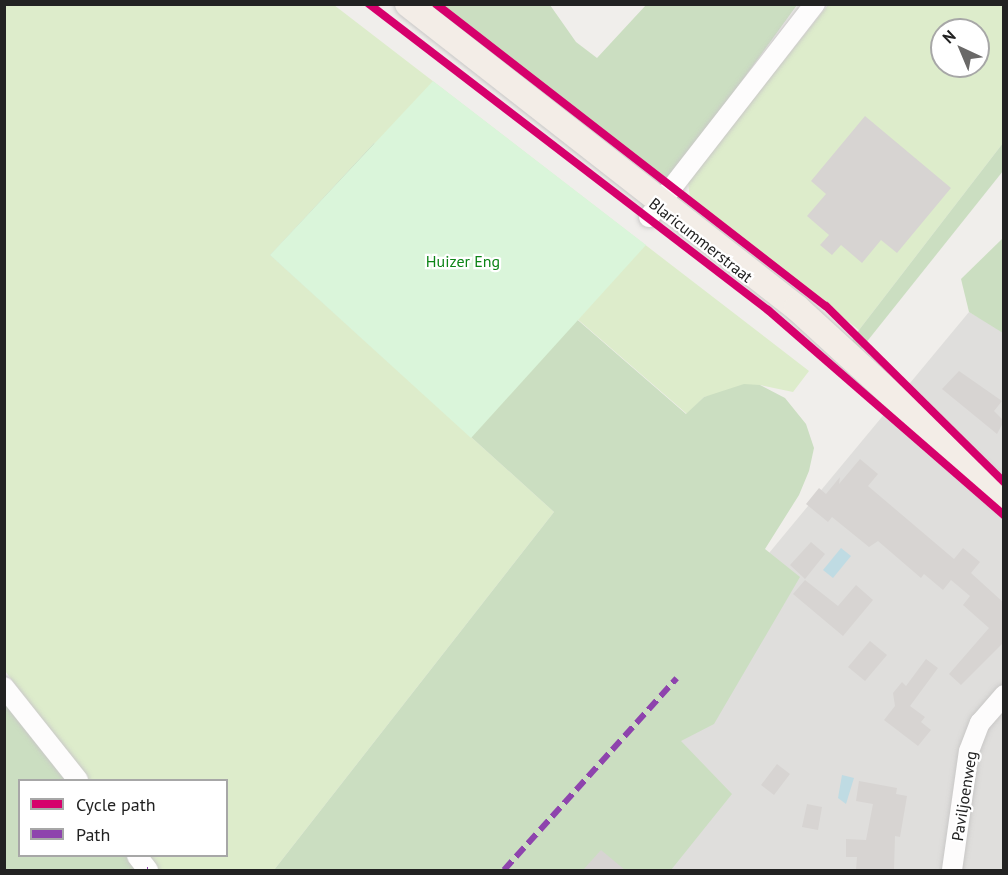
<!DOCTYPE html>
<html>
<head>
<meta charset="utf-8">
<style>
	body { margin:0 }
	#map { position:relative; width:1008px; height:875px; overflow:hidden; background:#f0eeeb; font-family:"PT Sans",sans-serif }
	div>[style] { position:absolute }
	.residential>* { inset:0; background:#dfdedc }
	.grass>* { inset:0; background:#ddeccb }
	.forest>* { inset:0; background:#cbdec1 }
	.park>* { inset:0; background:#daf5da }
	.water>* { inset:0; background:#bfdbe3 }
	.building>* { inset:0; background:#d7d4d2 }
	.roads { filter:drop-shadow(0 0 2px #c9c8c7) drop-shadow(0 0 2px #c9c8c7) }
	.minor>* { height:20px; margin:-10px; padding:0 10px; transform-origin:10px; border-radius:10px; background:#fdfcfc }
	.major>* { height:26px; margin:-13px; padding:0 13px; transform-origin:13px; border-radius:13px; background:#f3ede7 }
	.quiet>* { height:6px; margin-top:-3px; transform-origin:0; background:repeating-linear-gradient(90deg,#8e44ad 0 12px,transparent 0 18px) }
	.cycleway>* { height:8px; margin:-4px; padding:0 4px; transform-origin:4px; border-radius:4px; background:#d6006c }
	span { translate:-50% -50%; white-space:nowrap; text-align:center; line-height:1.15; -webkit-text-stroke:4.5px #fff; paint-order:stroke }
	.street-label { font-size:16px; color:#222 }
	.park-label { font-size:16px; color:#0c8416 }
	.frame { position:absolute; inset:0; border:6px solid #222; pointer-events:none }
	.legend { position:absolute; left:18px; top:779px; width:210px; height:78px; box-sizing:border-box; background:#fff; border:2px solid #a7a7a7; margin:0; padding:8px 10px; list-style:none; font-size:18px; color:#222 }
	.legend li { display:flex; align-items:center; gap:12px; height:30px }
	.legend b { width:30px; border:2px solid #a7a7a7 }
	.north { position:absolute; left:930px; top:18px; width:60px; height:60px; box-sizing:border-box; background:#fff; border:2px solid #a7a7a7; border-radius:50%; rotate:316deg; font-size:16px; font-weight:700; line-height:24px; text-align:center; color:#222 }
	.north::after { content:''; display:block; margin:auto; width:21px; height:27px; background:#6a6968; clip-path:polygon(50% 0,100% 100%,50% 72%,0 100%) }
</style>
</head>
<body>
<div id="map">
	<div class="residential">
		<i style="clip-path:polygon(969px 312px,1003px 331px,1003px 870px,619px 870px,696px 641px)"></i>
	</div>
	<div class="grass">
		<i style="clip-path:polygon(4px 5px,334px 5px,809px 371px,793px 392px,760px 385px,704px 397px,687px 414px,374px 143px,270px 255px,554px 512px,274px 870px,157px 870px,144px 856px,226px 856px,226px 780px,89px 780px,5px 671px)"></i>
		<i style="clip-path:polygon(evenodd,828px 5px,1003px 5px,1003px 143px,859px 330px,690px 198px,688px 181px,828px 5px,942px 30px,978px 30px,978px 66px,942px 66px,942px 30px)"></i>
	</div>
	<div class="forest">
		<i style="clip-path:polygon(440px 5px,550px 5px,576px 42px,597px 58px,646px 5px,797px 5px,669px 181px)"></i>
		<i style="clip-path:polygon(374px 143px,686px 414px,704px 397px,744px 384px,760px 385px,785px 398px,806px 424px,814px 448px,809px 471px,799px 495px,765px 549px,800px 577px,714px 724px,681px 741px,732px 794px,671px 870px,274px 870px,554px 512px,270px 255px)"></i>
		<i style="clip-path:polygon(1003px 143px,1003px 171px,861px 349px,852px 341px,859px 330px)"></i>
		<i style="clip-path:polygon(1003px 238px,1003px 333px,969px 312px,961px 279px)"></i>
		<i style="clip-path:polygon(4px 703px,67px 780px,20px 780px,20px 856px,127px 856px,136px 870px,5px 870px)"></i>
	</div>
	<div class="park">
		<i style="clip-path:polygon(433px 81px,646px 245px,471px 438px,270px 255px)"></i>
	</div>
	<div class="water">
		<i style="clip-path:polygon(841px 548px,851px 556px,833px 578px,823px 570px)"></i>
		<i style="clip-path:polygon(842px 775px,854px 778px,846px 804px,838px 798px)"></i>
	</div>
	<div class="building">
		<i style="clip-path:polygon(865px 116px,951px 188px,897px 253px,881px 240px,862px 263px,841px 245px,832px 255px,820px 245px,829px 235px,807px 216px,826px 194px,811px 181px)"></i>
		<i style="clip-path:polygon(959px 371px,1002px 401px,994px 411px,1004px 421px,997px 434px,942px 389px)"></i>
		<i style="clip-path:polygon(860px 459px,878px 474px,868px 486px,954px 559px,963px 548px,980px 562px,971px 573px,1004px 603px,1004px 642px,961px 685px,949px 674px,989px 628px,963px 605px,970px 596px,951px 580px,943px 590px,924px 574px,921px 578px,878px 541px,869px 547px,832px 517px,828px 522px,806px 504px,819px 488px,826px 494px,840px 477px,839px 484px)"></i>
		<i style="clip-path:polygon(811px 542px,825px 554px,805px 579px,790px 565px)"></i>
		<i style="clip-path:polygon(805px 580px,838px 606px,856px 585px,873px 600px,843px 636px,793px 594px)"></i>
		<i style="clip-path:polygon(870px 641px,887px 655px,865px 681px,848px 667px)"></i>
		<i style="clip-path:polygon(926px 659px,938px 668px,910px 706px,925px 717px,921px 722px,931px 730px,918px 746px,884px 720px,895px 706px,893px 693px,902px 682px,906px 686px)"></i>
		<i style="clip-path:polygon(777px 764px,790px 774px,774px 795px,761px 785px)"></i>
		<i style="clip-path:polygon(859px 781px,897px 788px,896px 794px,907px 796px,900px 837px,895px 836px,894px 870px,856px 870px,857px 857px,846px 857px,846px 839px,866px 840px,873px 804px,856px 801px)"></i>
		<i style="clip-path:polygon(807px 804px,822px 807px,818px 830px,802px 827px)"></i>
		<i style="clip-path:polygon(601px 850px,625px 870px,583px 870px)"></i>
	</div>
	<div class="roads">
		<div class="minor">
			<i style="left:649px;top:217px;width:270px;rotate:-52.1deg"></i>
			<i style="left:4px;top:687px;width:119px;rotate:51.5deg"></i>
			<i style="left:137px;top:856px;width:18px;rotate:52deg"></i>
			<i style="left:952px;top:870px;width:120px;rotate:-81.9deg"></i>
			<i style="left:969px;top:751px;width:30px;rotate:-69deg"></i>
			<i style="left:980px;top:723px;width:37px;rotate:-49deg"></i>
		</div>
		<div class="major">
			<i style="left:408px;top:4px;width:494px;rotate:38deg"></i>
			<i style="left:797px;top:308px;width:281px;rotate:42.5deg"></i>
		</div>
	</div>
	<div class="quiet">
		<i style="left:147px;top:870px;width:1px"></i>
		<i style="left:504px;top:870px;width:258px;rotate:-48deg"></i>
	</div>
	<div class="cycleway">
		<i style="left:369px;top:4px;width:503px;rotate:37.49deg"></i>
		<i style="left:768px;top:310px;width:313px;rotate:41deg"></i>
		<i style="left:436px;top:4px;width:493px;rotate:37.8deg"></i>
		<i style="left:826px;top:306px;width:250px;rotate:44.7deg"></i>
	</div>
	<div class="street-label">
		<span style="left:701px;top:240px;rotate:38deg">Blaricummerstraat</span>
		<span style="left:964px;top:796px;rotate:-81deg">Paviljoenweg</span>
	</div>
	<div class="park-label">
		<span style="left:463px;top:261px">Huizer Eng</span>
	</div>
	<div class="frame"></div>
	<ul class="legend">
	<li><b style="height:8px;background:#d6006c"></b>Cycle path</li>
	<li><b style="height:8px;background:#8e44ad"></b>Path</li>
	</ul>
	<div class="north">N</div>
</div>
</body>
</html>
